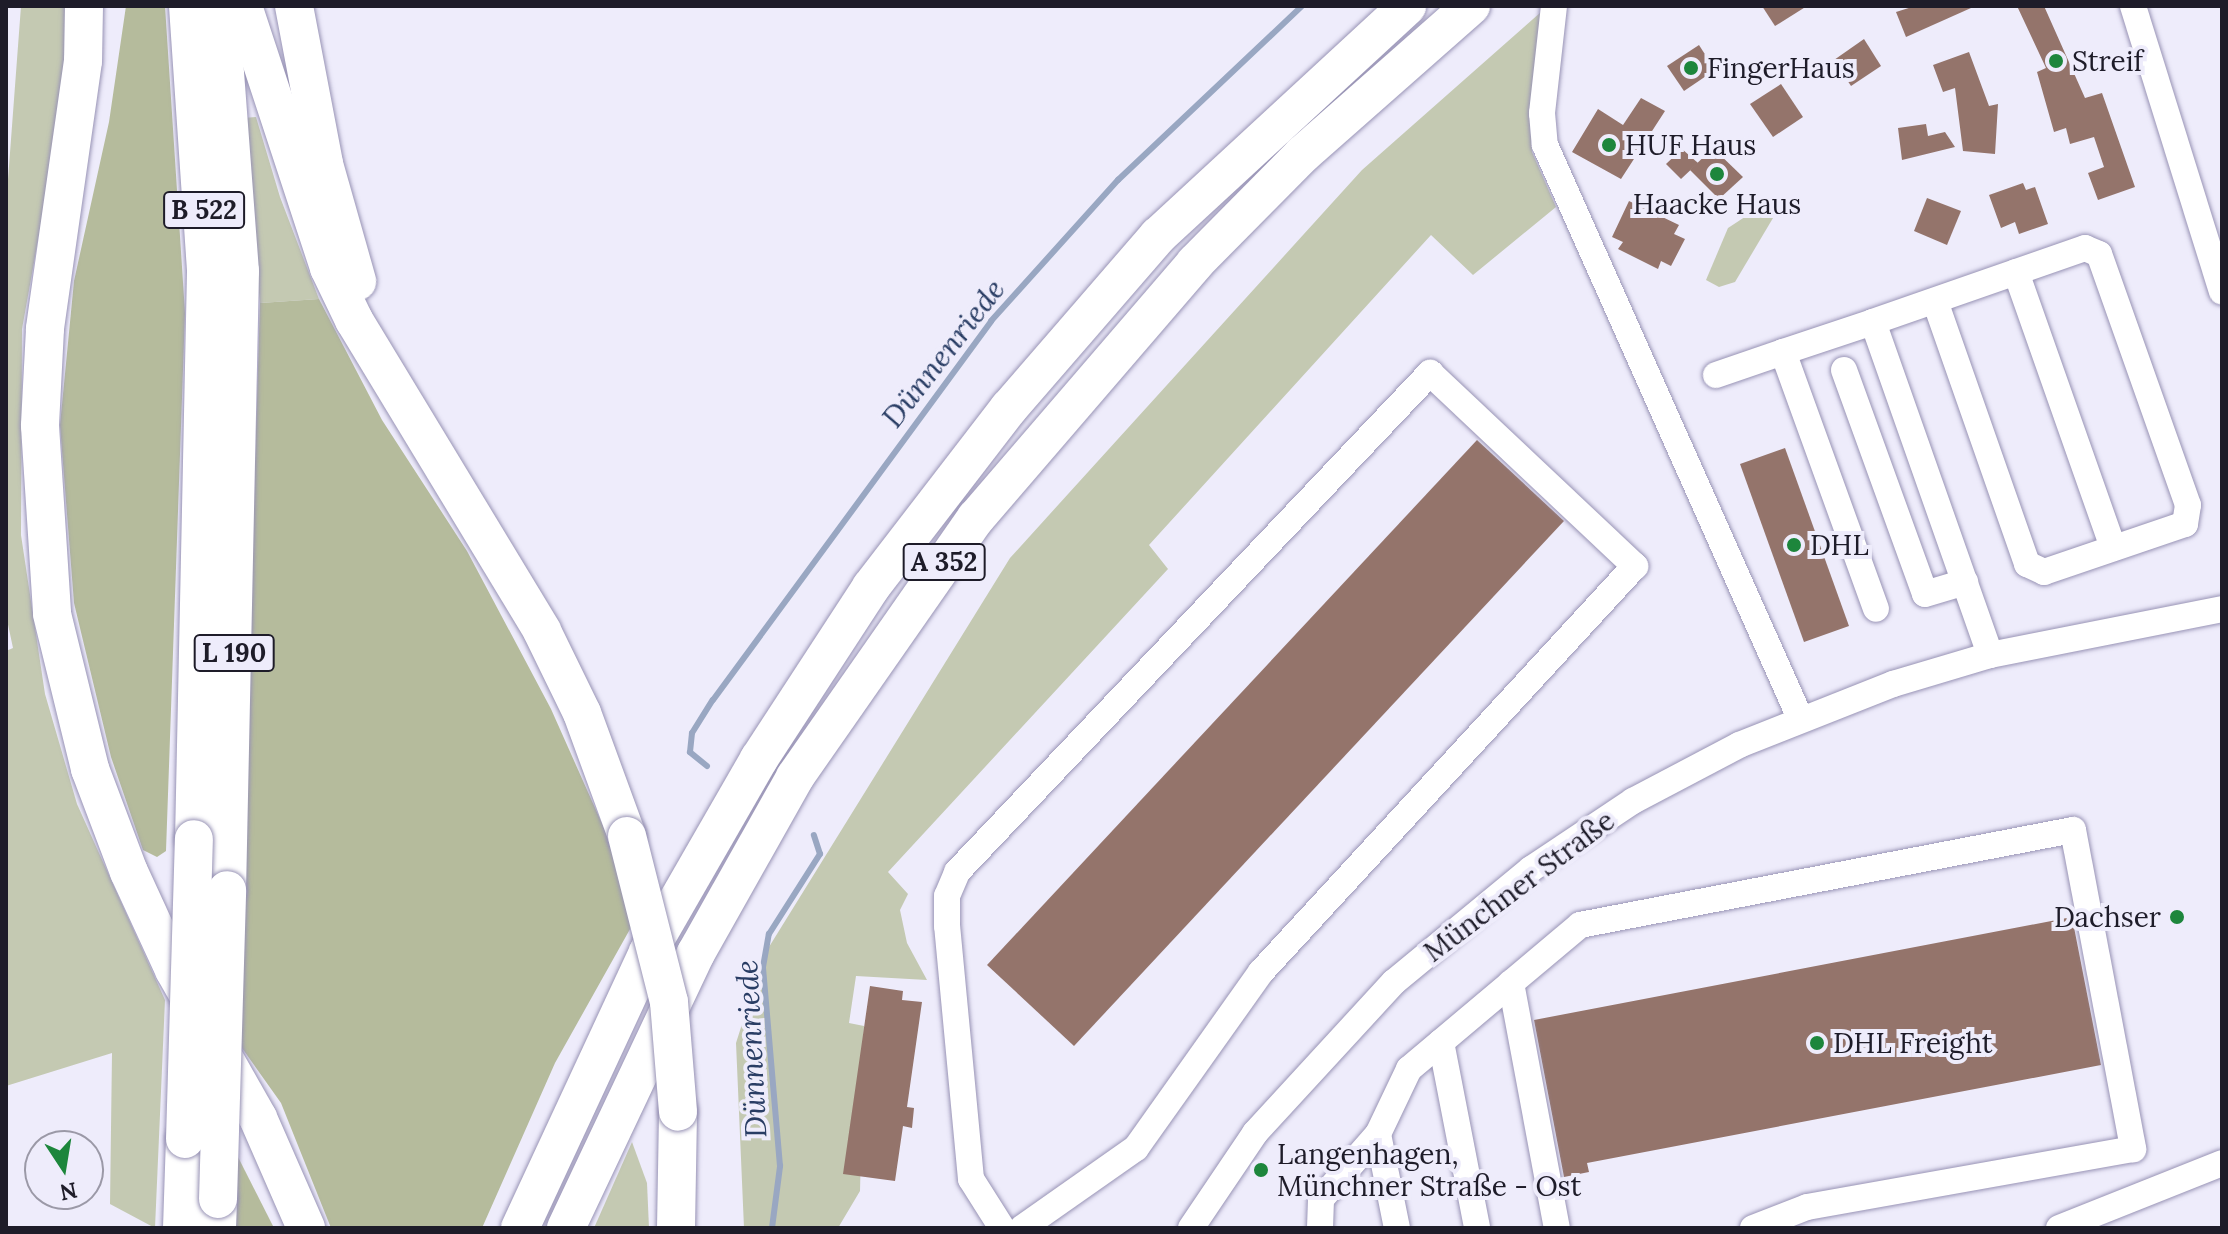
<!DOCTYPE html>
<html>
<head>
<meta charset="utf-8">
<style>
	body { margin:0 }
	#map { position:relative; width:2228px; height:1234px; overflow:hidden; background:#eeecfb; font-family:Lora,serif }
	div>[style] { position:absolute }
	.green>* { inset:0; background:#c4c9b2 }
	.forest>* { inset:0; background:#b5bb9c }
	.stream>* { height:6px; margin:-3px; padding:0 3px; transform-origin:3px; border-radius:3px; background:#99a7c2 }
	.building>* { inset:0; background:#94746b }
	.roads { filter:drop-shadow(0 0 2px #9893b5) drop-shadow(0 0 2px #9893b5) }
	.minor>* { height:26px; margin:-13px; padding:0 13px; transform-origin:13px; border-radius:13px; background:#fff }
	.highway>* { height:38px; margin:-19px; padding:0 19px; transform-origin:19px; border-radius:19px; background:#fff }
	.bridges { filter:drop-shadow(0 0 2px #9893b5) drop-shadow(0 0 2px #9893b5) }
	.highway-bridge>* { height:38px; margin:-19px; padding:0 19px; transform-origin:19px; border-radius:19px; background:#fff }
	.dots>* { width:22px; height:22px; translate:-50% -50%; box-sizing:border-box; border:4px solid #eeecfb; border-radius:50% }
	span { translate:-50% -50%; white-space:nowrap; text-align:center; line-height:1.15; -webkit-text-stroke:8px #eeecfb; paint-order:stroke }
	.shield-label span { padding:2px 6px; background:#eeecfb; border:2px solid; border-radius:6px; -webkit-text-stroke-width:0 }
	.shield-label { font-size:26px; color:#1e1c29; font-weight:700 }
	.poi-label { font-size:28px; color:#1e1c29 }
	.left { translate:0 -50%; text-align:left }
	.right { translate:-100% -50%; text-align:right }
	.street-label { font-size:28px; color:#1e1c29 }
	.water-label { font-size:30px; color:#293d64; font-style:italic }
	.frame { position:absolute; inset:0; border:8px solid #1e1c29; pointer-events:none }
	.north { position:absolute; left:24px; top:1130px; width:80px; height:80px; box-sizing:border-box; background:#eeecfb; border:2px solid #9b99a7; border-radius:50%; rotate:168deg; font-size:22px; font-weight:700; line-height:32px; text-align:center; color:#1e1c29 }
	.north::after { content:''; display:block; margin:auto; width:28px; height:36px; background:#1d863c; clip-path:polygon(50% 0,100% 100%,50% 72%,0 100%) }
</style>
</head>
<body>
<div id="map">
	<div class="green">
		<i style="clip-path:polygon(21px 6px,71px 6px,67px 79px,22px 329px,21px 535px,45px 694px,77px 804px,165px 1000px,155px 1228px,110px 1204px,112px 1053px,6px 1086px,6px 651px,13px 648px,6px 615px,6px 206px)"></i>
		<i style="clip-path:polygon(1541px 12px,1530px 124px,1532px 152px,1556px 207px,1473px 275px,1431px 235px,1149px 545px,1168px 569px,888px 872px,908px 894px,900px 910px,907px 943px,927px 980px,856px 976px,849px 1023px,864px 1026px,860px 1191px,838px 1228px,744px 1228px,736px 1043px,764px 955px,1010px 558px,1362px 170px)"></i>
		<i style="clip-path:polygon(256px 117px,280px 197px,319px 299px,260px 303px,243px 118px)"></i>
		<i style="clip-path:polygon(1757px 209px,1773px 218px,1735px 282px,1719px 287px,1706px 280px,1728px 228px)"></i>
		<i style="clip-path:polygon(632px 1142px,647px 1183px,649px 1228px,594px 1228px)"></i>
	</div>
	<div class="forest">
		<i style="clip-path:polygon(126px 6px,165px 6px,185px 313px,166px 851px,157px 857px,143px 850px,111px 757px,74px 603px,60px 425px,74px 281px,109px 122px)"></i>
		<i style="clip-path:polygon(319px 299px,382px 420px,467px 551px,551px 709px,616px 855px,634px 922px,555px 1063px,482px 1228px,331px 1228px,281px 1103px,237px 1041px,260px 303px)"></i>
		<i style="clip-path:polygon(238px 1157px,274px 1228px,236px 1228px)"></i>
	</div>
	<div class="stream">
		<i style="left:707px;top:766px;width:22px;rotate:-141deg"></i>
		<i style="left:690px;top:752px;width:19px;rotate:-84deg"></i>
		<i style="left:692px;top:733px;width:39px;rotate:-58deg"></i>
		<i style="left:713px;top:700px;width:470px;rotate:-53.7deg"></i>
		<i style="left:991px;top:321px;width:190px;rotate:-48deg"></i>
		<i style="left:1118px;top:180px;width:253px;rotate:-43.4deg"></i>
		<i style="left:772px;top:1228px;width:63px;rotate:-82.6deg"></i>
		<i style="left:780px;top:1166px;width:200px;rotate:-94.9deg"></i>
		<i style="left:763px;top:967px;width:34px;rotate:-80deg"></i>
		<i style="left:769px;top:934px;width:95px;rotate:-57.5deg"></i>
		<i style="left:820px;top:854px;width:20px;rotate:-108deg"></i>
	</div>
	<div class="building">
		<i style="clip-path:polygon(1762px 6px,1807px 6px,1775px 26px)"></i>
		<i style="clip-path:polygon(1915px 6px,1970px 6px,1971px 8px,1906px 37px,1896px 12px)"></i>
		<i style="clip-path:polygon(2017px 6px,2044px 6px,2085px 98px,2102px 93px,2135px 187px,2098px 200px,2088px 173px,2104px 167px,2094px 137px,2070px 144px,2066px 128px,2054px 132px,2037px 72px,2046px 68px)"></i>
		<i style="clip-path:polygon(1864px 39px,1881px 66px,1851px 86px,1834px 60px)"></i>
		<i style="clip-path:polygon(1699px 45px,1715px 70px,1684px 91px,1667px 66px)"></i>
		<i style="clip-path:polygon(1969px 52px,1989px 106px,1998px 104px,1995px 154px,1963px 151px,1955px 88px,1943px 92px,1933px 65px)"></i>
		<i style="clip-path:polygon(1781px 84px,1803px 117px,1773px 137px,1750px 104px)"></i>
		<i style="clip-path:polygon(1641px 98px,1665px 111px,1621px 179px,1572px 152px,1598px 109px,1623px 125px)"></i>
		<i style="clip-path:polygon(1926px 124px,1928px 136px,1945px 132px,1955px 147px,1902px 160px,1898px 128px)"></i>
		<i style="clip-path:polygon(1713px 148px,1743px 177px,1719px 199px,1690px 170px)"></i>
		<i style="clip-path:polygon(1682px 149px,1698px 163px,1681px 179px,1666px 164px)"></i>
		<i style="clip-path:polygon(2023px 183px,2026px 190px,2035px 187px,2048px 224px,2019px 234px,2015px 222px,2001px 228px,1989px 195px)"></i>
		<i style="clip-path:polygon(1927px 198px,1961px 211px,1947px 245px,1914px 231px)"></i>
		<i style="clip-path:polygon(1629px 201px,1679px 225px,1674px 234px,1685px 239px,1671px 266px,1661px 261px,1658px 269px,1618px 249px,1623px 242px,1612px 237px)"></i>
		<i style="clip-path:polygon(1477px 440px,1564px 521px,1074px 1046px,987px 965px)"></i>
		<i style="clip-path:polygon(1785px 448px,1849px 626px,1804px 642px,1740px 464px)"></i>
		<i style="clip-path:polygon(2072px 917px,2101px 1065px,1587px 1163px,1589px 1172px,1564px 1177px,1534px 1020px)"></i>
		<i style="clip-path:polygon(870px 986px,903px 991px,902px 1000px,922px 1002px,907px 1107px,914px 1108px,912px 1128px,903px 1126px,895px 1181px,843px 1174px)"></i>
	</div>
	<div class="roads">
		<div class="minor">
			<i style="left:1554px;top:6px;width:108px;rotate:96.4deg"></i>
			<i style="left:1542px;top:113px;width:32px;rotate:85deg"></i>
			<i style="left:1545px;top:145px;width:627px;rotate:66.01deg"></i>
			<i style="left:2133px;top:6px;width:299px;rotate:72.7deg"></i>
			<i style="left:2016px;top:272px;width:292px;rotate:70.6deg"></i>
			<i style="left:1935px;top:301px;width:279px;rotate:70.7deg"></i>
			<i style="left:2027px;top:564px;width:19px;rotate:25deg"></i>
			<i style="left:2044px;top:572px;width:149px;rotate:-18.8deg"></i>
			<i style="left:2185px;top:524px;width:19px;rotate:-81deg"></i>
			<i style="left:2188px;top:505px;width:266px;rotate:-109.5deg"></i>
			<i style="left:2099px;top:254px;width:15px;rotate:-157deg"></i>
			<i style="left:2085px;top:248px;width:225px;rotate:160.8deg"></i>
			<i style="left:1873px;top:322px;width:353px;rotate:70.6deg"></i>
			<i style="left:1873px;top:322px;width:95px;rotate:161.6deg"></i>
			<i style="left:1783px;top:352px;width:273px;rotate:70.1deg"></i>
			<i style="left:1844px;top:370px;width:238px;rotate:70.1deg"></i>
			<i style="left:1925px;top:594px;width:42px;rotate:-16.7deg"></i>
			<i style="left:1716px;top:375px;width:71px;rotate:-18.9deg"></i>
			<i style="left:1511px;top:983px;width:90px;rotate:-40deg"></i>
			<i style="left:1580px;top:925px;width:502px;rotate:-10.91deg"></i>
			<i style="left:2073px;top:830px;width:325px;rotate:79.3deg"></i>
			<i style="left:2133px;top:1149px;width:331px;rotate:169.9deg"></i>
			<i style="left:1807px;top:1207px;width:58px;rotate:158.7deg"></i>
			<i style="left:1441px;top:1042px;width:189px;rotate:79deg"></i>
			<i style="left:1378px;top:1134px;width:96px;rotate:78.6deg"></i>
			<i style="left:1002px;top:1228px;width:58px;rotate:-122.3deg"></i>
			<i style="left:971px;top:1179px;width:254px;rotate:-95.4deg"></i>
			<i style="left:947px;top:926px;width:30px;rotate:-90deg"></i>
			<i style="left:947px;top:896px;width:26px;rotate:-67deg"></i>
			<i style="left:957px;top:872px;width:688px;rotate:-46.53deg"></i>
			<i style="left:1430px;top:373px;width:282px;rotate:43.3deg"></i>
			<i style="left:1635px;top:566px;width:552px;rotate:132.65deg"></i>
			<i style="left:1261px;top:972px;width:216px;rotate:125.4deg"></i>
			<i style="left:1136px;top:1148px;width:139px;rotate:144.9deg"></i>
			<i style="left:1191px;top:1228px;width:115px;rotate:-56deg"></i>
			<i style="left:1255px;top:1133px;width:205px;rotate:-47.4deg"></i>
			<i style="left:1394px;top:982px;width:178px;rotate:-39.5deg"></i>
			<i style="left:1531px;top:869px;width:123px;rotate:-33.7deg"></i>
			<i style="left:1633px;top:801px;width:120px;rotate:-27.8deg"></i>
			<i style="left:1739px;top:745px;width:166px;rotate:-21.6deg"></i>
			<i style="left:1893px;top:684px;width:101px;rotate:-16.6deg"></i>
			<i style="left:1990px;top:655px;width:237px;rotate:-11.2deg"></i>
			<i style="left:1320px;top:1228px;width:29px;rotate:-88deg"></i>
			<i style="left:1321px;top:1199px;width:86px;rotate:-48.8deg"></i>
			<i style="left:1378px;top:1134px;width:72px;rotate:-64.5deg"></i>
			<i style="left:1409px;top:1069px;width:133px;rotate:-40.1deg"></i>
			<i style="left:1511px;top:983px;width:249px;rotate:79.4deg"></i>
			<i style="left:2059px;top:1228px;width:175px;rotate:-21.7deg"></i>
		</div>
		<div class="highway">
			<i style="left:84px;top:6px;width:55px;rotate:91deg"></i>
			<i style="left:83px;top:61px;width:271px;rotate:98.1deg"></i>
			<i style="left:45px;top:329px;width:97px;rotate:93deg"></i>
			<i style="left:40px;top:426px;width:188px;rotate:86.3deg"></i>
			<i style="left:52px;top:614px;width:160px;rotate:76.2deg"></i>
			<i style="left:90px;top:769px;width:110px;rotate:69.3deg"></i>
			<i style="left:129px;top:872px;width:108px;rotate:65.3deg"></i>
			<i style="left:174px;top:970px;width:170px;rotate:60.4deg"></i>
			<i style="left:258px;top:1118px;width:120px;rotate:66.4deg"></i>
			<i style="left:188px;top:6px;width:267px;rotate:86.1deg"></i>
			<i style="left:206px;top:272px;width:567px;rotate:91.21deg"></i>
			<i style="left:220px;top:6px;width:266px;rotate:85.7deg"></i>
			<i style="left:240px;top:271px;width:619px;rotate:91.2deg"></i>
			<i style="left:243px;top:6px;width:276px;rotate:71.8deg"></i>
			<i style="left:329px;top:268px;width:58px;rotate:64.3deg"></i>
			<i style="left:354px;top:320px;width:363px;rotate:58.8deg"></i>
			<i style="left:542px;top:631px;width:91px;rotate:64deg"></i>
			<i style="left:582px;top:713px;width:131px;rotate:69.9deg"></i>
			<i style="left:294px;top:6px;width:161px;rotate:79.2deg"></i>
			<i style="left:324px;top:164px;width:122px;rotate:74.2deg"></i>
			<i style="left:182px;top:1228px;width:89px;rotate:-88.1deg"></i>
			<i style="left:217px;top:1228px;width:29px;rotate:-88deg"></i>
			<i style="left:520px;top:1228px;width:304px;rotate:-65.1deg"></i>
			<i style="left:648px;top:952px;width:223px;rotate:-60.1deg"></i>
			<i style="left:759px;top:759px;width:205px;rotate:-56.9deg"></i>
			<i style="left:871px;top:587px;width:226px;rotate:-52.4deg"></i>
			<i style="left:1009px;top:408px;width:228px;rotate:-49.1deg"></i>
			<i style="left:1158px;top:236px;width:339px;rotate:-42.7deg"></i>
			<i style="left:566px;top:1228px;width:304px;rotate:-64.7deg"></i>
			<i style="left:696px;top:953px;width:202px;rotate:-60.6deg"></i>
			<i style="left:795px;top:777px;width:316px;rotate:-55.1deg"></i>
			<i style="left:976px;top:518px;width:336px;rotate:-49.3deg"></i>
			<i style="left:1195px;top:263px;width:153px;rotate:-45.3deg"></i>
			<i style="left:1303px;top:154px;width:224px;rotate:-41.4deg"></i>
			<i style="left:676px;top:1228px;width:116px;rotate:-89deg"></i>
		</div>
	</div>
	<div class="bridges">
		<div class="highway-bridge">
			<i style="left:627px;top:836px;width:171px;rotate:75.8deg"></i>
			<i style="left:669px;top:1002px;width:110px;rotate:85.3deg"></i>
			<i style="left:185px;top:1139px;width:300px;rotate:-88.3deg"></i>
			<i style="left:218px;top:1199px;width:309px;rotate:-88.3deg"></i>
		</div>
	</div>
	<div class="dots">
		<i style="left:2056px;top:61px;background:#1d863c"></i>
		<i style="left:1691px;top:68px;background:#1d863c"></i>
		<i style="left:1609px;top:145px;background:#1d863c"></i>
		<i style="left:1717px;top:174px;background:#1d863c"></i>
		<i style="left:1794px;top:545px;background:#1d863c"></i>
		<i style="left:2177px;top:917px;background:#1d863c"></i>
		<i style="left:1817px;top:1043px;background:#1d863c"></i>
		<i style="left:1261px;top:1170px;background:#1d863c"></i>
	</div>
	<div class="shield-label">
		<span style="left:204px;top:210px">B 522</span>
		<span style="left:944px;top:562px">A 352</span>
		<span style="left:234px;top:653px">L 190</span>
	</div>
	<div class="poi-label">
		<span class="left" style="left:2072px;top:61px">Streif</span>
		<span class="left" style="left:1707px;top:68px">FingerHaus</span>
		<span class="left" style="left:1625px;top:145px">HUF Haus</span>
		<span style="left:1717px;top:204px">Haacke Haus</span>
		<span class="left" style="left:1810px;top:545px">DHL</span>
		<span class="right" style="left:2161px;top:917px">Dachser</span>
		<span class="left" style="left:1833px;top:1043px">DHL Freight</span>
		<span class="left" style="left:1277px;top:1170px">Langenhagen,<br>Münchner Straße - Ost</span>
	</div>
	<div class="street-label">
		<span style="left:1519px;top:886px;rotate:-37deg">Münchner Straße</span>
	</div>
	<div class="water-label">
		<span style="left:943px;top:353px;rotate:-52deg">Dünnenriede</span>
		<span style="left:751px;top:1049px;rotate:-93deg">Dünnenriede</span>
	</div>
	<div class="frame"></div>
	<div class="north">N</div>
</div>
</body>
</html>
